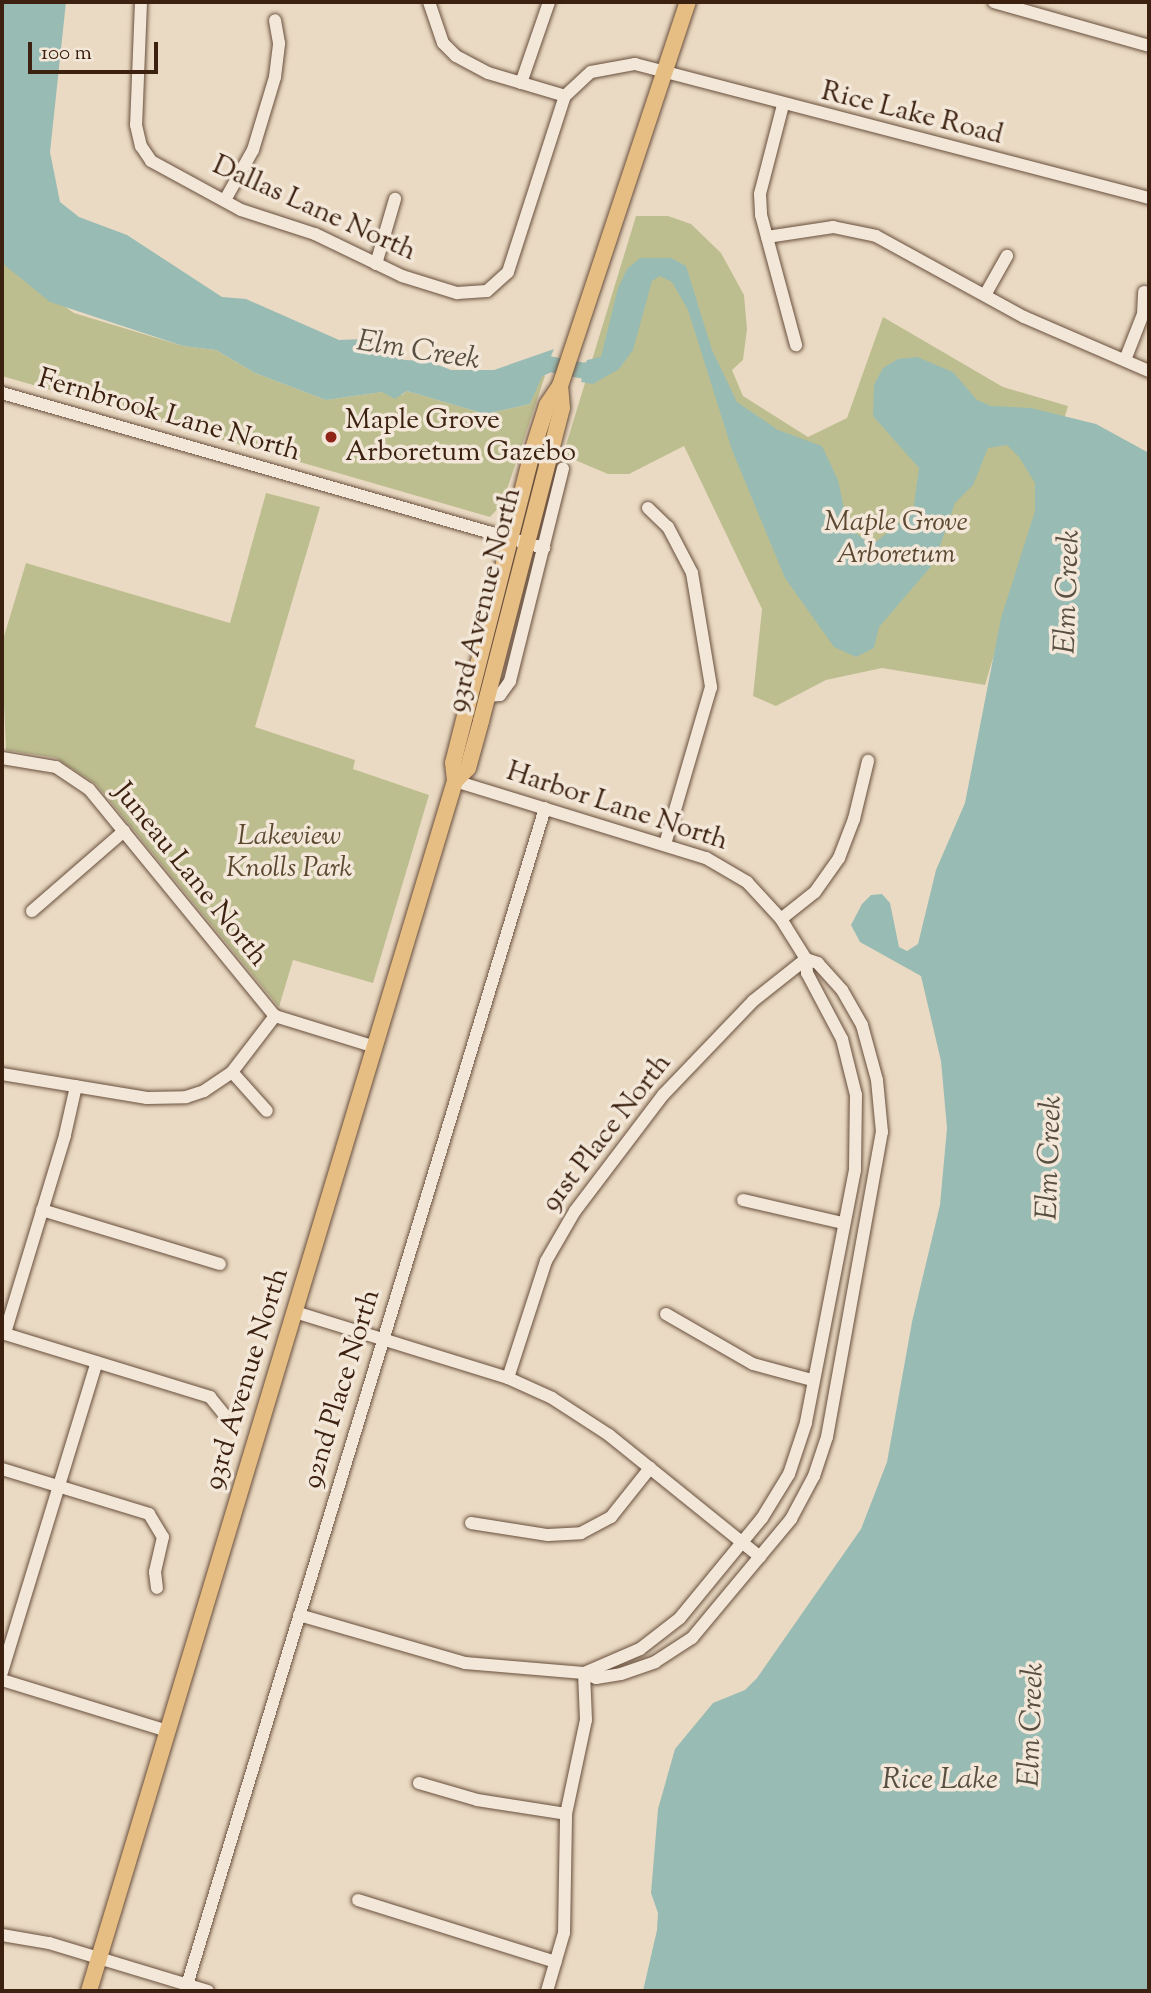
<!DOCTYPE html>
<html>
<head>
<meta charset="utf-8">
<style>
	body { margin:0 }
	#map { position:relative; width:1151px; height:1993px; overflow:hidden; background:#ebdac3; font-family:"Sorts Mill Goudy",serif }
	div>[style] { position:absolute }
	.green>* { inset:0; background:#bdbe90 }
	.water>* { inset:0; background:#98bbb3 }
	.river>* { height:16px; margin:-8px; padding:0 8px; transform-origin:8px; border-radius:8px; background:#98bbb3 }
	.roads { filter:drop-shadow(0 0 2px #684f3d) drop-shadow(0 0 2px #684f3d) }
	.minor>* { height:12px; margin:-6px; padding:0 6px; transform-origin:6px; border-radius:6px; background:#f2e7d8 }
	.major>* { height:16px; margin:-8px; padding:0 8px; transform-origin:8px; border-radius:8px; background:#e6bd82 }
	.dots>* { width:19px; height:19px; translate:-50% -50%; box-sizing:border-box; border:4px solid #f2e7d8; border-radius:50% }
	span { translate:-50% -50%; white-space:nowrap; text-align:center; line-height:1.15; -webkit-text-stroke:7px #f2e7d8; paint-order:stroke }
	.street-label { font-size:28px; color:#3c2110 }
	.poi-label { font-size:28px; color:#3c2110 }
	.left { translate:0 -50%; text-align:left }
	.park-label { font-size:28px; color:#5c4830; font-style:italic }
	.water-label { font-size:30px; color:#584f41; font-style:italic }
	.frame { position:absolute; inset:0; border:4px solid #3c2110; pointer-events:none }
	.scale { position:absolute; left:28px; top:42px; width:130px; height:32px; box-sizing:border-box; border:4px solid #3c2110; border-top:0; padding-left:9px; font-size:21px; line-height:24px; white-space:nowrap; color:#3c2110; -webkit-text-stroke:5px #f2e7d8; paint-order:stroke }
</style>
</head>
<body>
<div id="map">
	<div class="green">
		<i style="clip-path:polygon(636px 216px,668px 216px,691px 224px,721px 253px,744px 295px,747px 329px,743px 360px,732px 370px,743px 396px,808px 437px,847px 418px,883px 317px,1003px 387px,1068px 406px,985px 685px,882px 668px,826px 680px,776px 706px,753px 696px,762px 609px,684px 446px,629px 474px,608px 474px,563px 455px)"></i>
		<i style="clip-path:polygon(2px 263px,74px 313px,183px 346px,216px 350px,255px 373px,326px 400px,382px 392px,402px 395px,407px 391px,485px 414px,530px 404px,541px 376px,545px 376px,502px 504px,490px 517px,2px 376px)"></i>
		<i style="clip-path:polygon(266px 493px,320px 507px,255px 727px,355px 760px,353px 769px,429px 795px,373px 983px,293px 960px,279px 1007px,96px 784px,56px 758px,6px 750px,2px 658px,2px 643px,26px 563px,230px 623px)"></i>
	</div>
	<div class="water">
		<i style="clip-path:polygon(2px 2px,66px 2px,50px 152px,60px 202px,79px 217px,127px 235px,222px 297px,246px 299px,339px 340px,363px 339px,404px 360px,428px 361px,451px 370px,494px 370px,554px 349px,530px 404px,485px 414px,407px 391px,395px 399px,382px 392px,326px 400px,255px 373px,216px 350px,183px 346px,50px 302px,2px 263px)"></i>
		<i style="clip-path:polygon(640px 258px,671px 258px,686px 266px,712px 350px,737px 402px,778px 430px,822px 446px,838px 480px,848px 527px,866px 541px,877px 541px,913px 512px,919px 468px,873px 416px,874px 385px,883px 368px,898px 359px,917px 357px,953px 372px,977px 400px,991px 406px,1031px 408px,1096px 424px,1149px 453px,1149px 1991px,643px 1991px,657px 1930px,658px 1913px,651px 1893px,658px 1809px,675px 1749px,713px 1703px,745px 1690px,757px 1678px,861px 1529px,887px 1462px,912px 1322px,940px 1205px,947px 1128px,941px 1061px,921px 976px,860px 942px,851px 925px,862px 904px,871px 895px,882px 894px,890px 903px,899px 947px,907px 951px,918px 944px,936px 870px,965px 803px,1001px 618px,1035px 511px,1035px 483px,1019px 457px,1007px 445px,988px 448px,973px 485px,955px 503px,934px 563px,879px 627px,874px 648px,856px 657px,834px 647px,785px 578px,732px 450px,688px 310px,672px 282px,660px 276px,652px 281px,633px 350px,619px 369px,593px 384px,581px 382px,587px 360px,601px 357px,618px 288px,627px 269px)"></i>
	</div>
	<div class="river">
		<i style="left:532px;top:373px;width:19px;rotate:-28deg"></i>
		<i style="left:549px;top:364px;width:37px;rotate:11deg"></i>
		<i style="left:585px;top:371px;width:19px;rotate:-21deg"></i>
	</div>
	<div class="roads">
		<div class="minor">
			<i style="left:141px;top:2px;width:123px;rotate:92.3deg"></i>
			<i style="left:136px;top:125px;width:22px;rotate:77deg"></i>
			<i style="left:141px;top:146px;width:18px;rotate:56deg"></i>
			<i style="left:151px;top:161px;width:102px;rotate:28.6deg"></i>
			<i style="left:241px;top:210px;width:78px;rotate:18deg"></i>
			<i style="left:315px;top:234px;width:97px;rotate:25.8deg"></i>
			<i style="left:402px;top:276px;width:58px;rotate:17.2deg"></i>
			<i style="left:457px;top:293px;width:30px;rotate:-4deg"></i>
			<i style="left:487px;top:291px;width:28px;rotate:-42deg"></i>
			<i style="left:508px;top:272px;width:185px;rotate:-72.1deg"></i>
			<i style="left:429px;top:2px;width:43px;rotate:71.1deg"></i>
			<i style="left:443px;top:43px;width:18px;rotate:45deg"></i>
			<i style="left:456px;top:56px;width:36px;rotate:28deg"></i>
			<i style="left:488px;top:73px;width:80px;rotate:16.6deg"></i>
			<i style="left:565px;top:96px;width:35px;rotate:-43deg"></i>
			<i style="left:591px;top:72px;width:45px;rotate:-10.3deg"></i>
			<i style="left:635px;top:64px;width:531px;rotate:14.61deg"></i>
			<i style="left:994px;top:2px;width:161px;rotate:15.8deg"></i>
			<i style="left:521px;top:83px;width:86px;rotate:-70.9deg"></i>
			<i style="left:783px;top:105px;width:92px;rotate:104.5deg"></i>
			<i style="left:760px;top:194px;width:21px;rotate:87deg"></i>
			<i style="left:761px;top:215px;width:135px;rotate:74.9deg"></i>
			<i style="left:225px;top:200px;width:57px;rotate:-60.8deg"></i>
			<i style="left:253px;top:150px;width:76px;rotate:-73.2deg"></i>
			<i style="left:275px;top:77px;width:34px;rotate:-83deg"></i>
			<i style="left:279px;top:43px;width:23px;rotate:-100deg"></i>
			<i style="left:767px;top:237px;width:67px;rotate:-8.6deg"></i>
			<i style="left:833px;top:227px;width:44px;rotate:11.8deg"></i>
			<i style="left:876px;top:236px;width:169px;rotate:28.7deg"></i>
			<i style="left:1024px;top:317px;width:136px;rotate:23.4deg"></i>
			<i style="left:376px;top:264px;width:68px;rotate:-73.7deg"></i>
			<i style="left:985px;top:295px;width:45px;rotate:-60.6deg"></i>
			<i style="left:1125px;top:360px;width:49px;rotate:-68.6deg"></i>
			<i style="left:1143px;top:314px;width:22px;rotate:-87deg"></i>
			<i style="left:2px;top:393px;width:564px;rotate:15.96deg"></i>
			<i style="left:648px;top:508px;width:28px;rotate:44deg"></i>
			<i style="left:668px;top:527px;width:52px;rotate:62.4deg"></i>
			<i style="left:692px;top:573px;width:116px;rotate:80.5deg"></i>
			<i style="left:711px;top:687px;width:164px;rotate:106.3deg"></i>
			<i style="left:487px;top:696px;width:13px;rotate:-4deg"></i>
			<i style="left:500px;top:695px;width:17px;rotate:-54deg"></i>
			<i style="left:510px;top:681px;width:219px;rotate:-76deg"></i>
			<i style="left:2px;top:758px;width:55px;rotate:9.5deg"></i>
			<i style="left:56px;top:767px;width:40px;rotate:34deg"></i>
			<i style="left:89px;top:789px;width:293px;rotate:50.7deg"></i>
			<i style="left:275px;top:1016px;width:105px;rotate:17.2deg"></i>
			<i style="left:455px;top:781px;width:263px;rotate:17.1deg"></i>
			<i style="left:706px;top:858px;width:48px;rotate:30.3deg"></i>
			<i style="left:747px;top:882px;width:50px;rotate:47.4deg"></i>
			<i style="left:781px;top:919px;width:47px;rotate:58deg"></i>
			<i style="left:806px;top:959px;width:14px;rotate:86deg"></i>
			<i style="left:807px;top:973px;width:75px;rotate:62.1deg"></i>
			<i style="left:842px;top:1039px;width:58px;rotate:76deg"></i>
			<i style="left:856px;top:1095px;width:75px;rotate:90.8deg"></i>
			<i style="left:855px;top:1170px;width:258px;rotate:101deg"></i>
			<i style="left:806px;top:1423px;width:54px;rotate:108.4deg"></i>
			<i style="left:789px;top:1474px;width:52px;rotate:121.5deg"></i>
			<i style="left:762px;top:1518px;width:129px;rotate:129.4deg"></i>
			<i style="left:680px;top:1618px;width:51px;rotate:142.2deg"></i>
			<i style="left:640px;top:1649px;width:61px;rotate:156.8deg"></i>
			<i style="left:32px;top:911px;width:122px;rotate:-41deg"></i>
			<i style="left:781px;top:919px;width:43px;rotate:-38.5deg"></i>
			<i style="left:815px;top:892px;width:42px;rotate:-54.8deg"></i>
			<i style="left:839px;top:858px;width:42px;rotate:-69deg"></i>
			<i style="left:854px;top:819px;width:60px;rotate:-76.4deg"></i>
			<i style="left:232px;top:1072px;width:52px;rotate:48.1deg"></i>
			<i style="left:2px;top:1074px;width:147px;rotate:9.4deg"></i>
			<i style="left:147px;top:1098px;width:39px;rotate:-1deg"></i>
			<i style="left:186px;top:1097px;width:19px;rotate:-18deg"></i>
			<i style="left:204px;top:1091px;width:34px;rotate:-34deg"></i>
			<i style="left:232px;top:1072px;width:71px;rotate:-52.5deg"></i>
			<i style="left:743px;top:1200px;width:103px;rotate:13deg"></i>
			<i style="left:42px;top:1210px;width:186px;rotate:16.9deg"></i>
			<i style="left:295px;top:1312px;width:223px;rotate:17.2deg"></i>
			<i style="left:508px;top:1378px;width:48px;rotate:24.4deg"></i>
			<i style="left:552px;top:1398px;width:68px;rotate:33deg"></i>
			<i style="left:609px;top:1435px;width:194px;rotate:38.9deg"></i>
			<i style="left:666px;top:1314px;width:100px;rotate:29.9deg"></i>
			<i style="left:753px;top:1364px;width:61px;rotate:15.2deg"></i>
			<i style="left:2px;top:1333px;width:218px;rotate:17.1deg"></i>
			<i style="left:210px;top:1397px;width:21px;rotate:51deg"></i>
			<i style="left:5px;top:1333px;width:207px;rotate:-73.1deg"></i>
			<i style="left:65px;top:1135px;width:50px;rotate:-77.3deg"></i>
			<i style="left:508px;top:1378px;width:123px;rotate:-72deg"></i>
			<i style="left:546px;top:1261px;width:58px;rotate:-59.9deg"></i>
			<i style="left:575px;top:1211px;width:146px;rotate:-52.8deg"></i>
			<i style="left:663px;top:1095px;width:130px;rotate:-46.2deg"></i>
			<i style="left:753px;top:1001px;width:68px;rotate:-38.4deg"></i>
			<i style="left:2px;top:1469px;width:154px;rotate:17deg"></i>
			<i style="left:149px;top:1514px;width:27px;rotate:59deg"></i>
			<i style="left:163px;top:1537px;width:36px;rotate:103deg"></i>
			<i style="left:155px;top:1572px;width:16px;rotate:83deg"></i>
			<i style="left:471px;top:1523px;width:78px;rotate:8.9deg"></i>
			<i style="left:548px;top:1535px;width:33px;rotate:-3deg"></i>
			<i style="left:581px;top:1533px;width:34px;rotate:-28deg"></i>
			<i style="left:611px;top:1517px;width:63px;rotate:-51.5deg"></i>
			<i style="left:299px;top:1615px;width:173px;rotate:16.1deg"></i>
			<i style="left:465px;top:1663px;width:119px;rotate:4.8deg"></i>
			<i style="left:584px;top:1673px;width:13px;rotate:23deg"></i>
			<i style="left:596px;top:1678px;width:25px;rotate:-9deg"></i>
			<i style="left:621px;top:1674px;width:36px;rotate:-19deg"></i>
			<i style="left:655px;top:1662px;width:44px;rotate:-33deg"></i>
			<i style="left:692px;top:1638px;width:155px;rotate:-50.2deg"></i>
			<i style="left:791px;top:1519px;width:49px;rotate:-61.9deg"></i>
			<i style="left:814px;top:1476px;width:41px;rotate:-71.6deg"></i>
			<i style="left:827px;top:1437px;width:310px;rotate:-79.8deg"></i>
			<i style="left:882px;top:1132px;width:52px;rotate:-95.5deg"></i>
			<i style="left:877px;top:1080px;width:57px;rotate:-105.3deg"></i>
			<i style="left:862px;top:1025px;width:40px;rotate:-119.7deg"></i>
			<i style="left:842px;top:990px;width:36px;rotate:-132deg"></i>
			<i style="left:818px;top:963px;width:13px;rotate:-162deg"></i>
			<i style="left:2px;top:1672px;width:324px;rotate:-73deg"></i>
			<i style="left:2px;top:1680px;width:174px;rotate:17.1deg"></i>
			<i style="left:419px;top:1783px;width:60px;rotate:16.3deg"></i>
			<i style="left:477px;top:1800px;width:90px;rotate:8.9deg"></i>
			<i style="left:358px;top:1900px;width:207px;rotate:17.4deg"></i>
			<i style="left:2px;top:1935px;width:48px;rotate:9.7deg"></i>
			<i style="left:49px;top:1943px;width:166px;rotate:16.8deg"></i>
			<i style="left:187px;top:1985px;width:1230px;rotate:-73.08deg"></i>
			<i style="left:547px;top:1991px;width:60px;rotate:-73.7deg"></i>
			<i style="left:564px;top:1933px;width:119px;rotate:-89deg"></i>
			<i style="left:566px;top:1814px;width:96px;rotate:-78deg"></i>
			<i style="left:586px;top:1720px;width:47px;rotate:-92.4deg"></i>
		</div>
		<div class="major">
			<i style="left:455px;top:781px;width:18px;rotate:-45deg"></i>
			<i style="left:468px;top:768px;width:49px;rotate:-74.5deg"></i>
			<i style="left:481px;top:721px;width:323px;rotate:-75.5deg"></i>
			<i style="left:562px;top:408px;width:22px;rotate:-95deg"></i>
			<i style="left:89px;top:1991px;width:1264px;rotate:-73.17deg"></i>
			<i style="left:455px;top:781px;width:18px;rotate:-96deg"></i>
			<i style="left:453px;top:763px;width:321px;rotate:-75.7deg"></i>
			<i style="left:532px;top:452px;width:49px;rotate:-72.3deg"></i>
			<i style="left:547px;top:405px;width:23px;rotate:-56deg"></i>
			<i style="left:560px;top:386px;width:405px;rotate:-71.6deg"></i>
		</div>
	</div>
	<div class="dots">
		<i style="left:331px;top:437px;background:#8f2418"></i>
	</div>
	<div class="street-label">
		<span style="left:912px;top:114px;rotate:14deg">Rice Lake Road</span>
		<span style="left:314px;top:209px;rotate:24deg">Dallas Lane North</span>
		<span style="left:169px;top:416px;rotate:16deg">Fernbrook Lane North</span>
		<span style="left:485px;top:600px;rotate:-76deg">93rd Avenue North</span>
		<span style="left:617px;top:807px;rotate:18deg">Harbor Lane North</span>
		<span style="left:190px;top:875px;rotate:51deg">Juneau Lane North</span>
		<span style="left:607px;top:1133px;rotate:-52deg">91st Place North</span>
		<span style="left:247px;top:1379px;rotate:-73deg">93rd Avenue North</span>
		<span style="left:342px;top:1389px;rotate:-73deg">92nd Place North</span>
	</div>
	<div class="poi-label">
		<span class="left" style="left:345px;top:437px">Maple Grove<br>Arboretum Gazebo</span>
	</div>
	<div class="park-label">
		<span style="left:896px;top:539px">Maple Grove<br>Arboretum</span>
		<span style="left:289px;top:853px">Lakeview<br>Knolls Park</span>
	</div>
	<div class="water-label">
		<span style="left:418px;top:352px;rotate:9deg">Elm Creek</span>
		<span style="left:1069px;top:592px;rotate:-88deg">Elm Creek</span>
		<span style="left:1051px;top:1158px;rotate:-88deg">Elm Creek</span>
		<span style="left:1033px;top:1725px;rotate:-88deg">Elm Creek</span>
		<span style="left:940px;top:1781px">Rice Lake</span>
	</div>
	<div class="frame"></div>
	<div class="scale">100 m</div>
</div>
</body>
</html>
